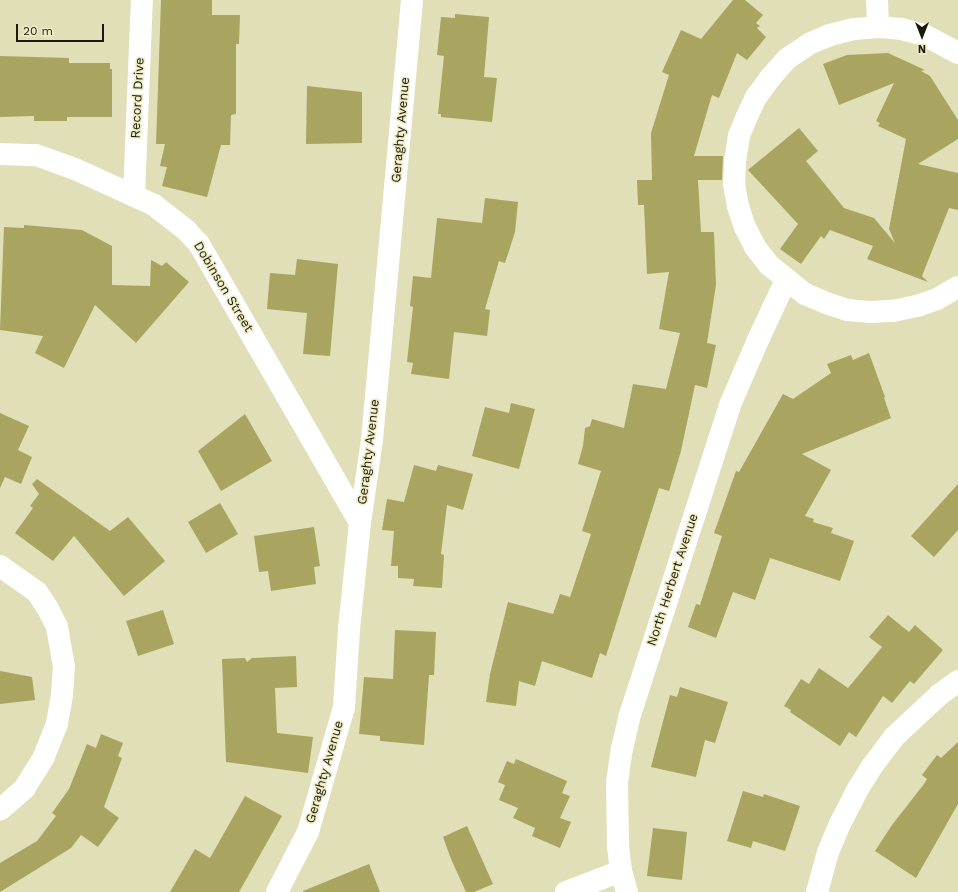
<!DOCTYPE html>
<html>
<head>
<meta charset="utf-8">
<style>
	body { margin:0 }
	#map { position:relative; width:958px; height:892px; overflow:hidden; background:#e1dfb8; font-family:"Work Sans",sans-serif }
	div>[style] { position:absolute }
	.building>* { inset:0; background:#a9a45f }
	.minor>* { height:22px; margin:-11px; padding:0 11px; transform-origin:11px; border-radius:11px; background:#fff }
	span { translate:-50% -50%; white-space:nowrap; text-align:center; line-height:1.15; -webkit-text-stroke:3px #eeecc5; paint-order:stroke }
	.street-label { font-size:13px; color:#1b1a0c }
	.north { position:absolute; left:902px; top:16px; width:40px; height:40px; -webkit-text-stroke:3px #eeecc5; paint-order:stroke; rotate:180deg; font-size:11px; font-weight:700; line-height:16px; text-align:center; color:#1b1a0c }
	.north::after { content:''; display:block; margin:auto; width:14px; height:18px; background:#1b1a0c; clip-path:polygon(50% 0,100% 100%,50% 72%,0 100%) }
	.scale { position:absolute; left:16px; top:24px; width:88px; height:18px; box-sizing:border-box; border:2px solid #1b1a0c; border-top:0; padding-left:5px; font-size:12px; line-height:14px; white-space:nowrap; color:#1b1a0c; -webkit-text-stroke:3px #eeecc5; paint-order:stroke }
</style>
</head>
<body>
<div id="map">
	<div class="building">
		<i style="clip-path:polygon(161px 0,212px 0,212px 15px,240px 15px,239px 44px,236px 44px,236px 114px,231px 115px,230px 145px,221px 145px,207px 197px,162px 186px,167px 167px,160px 166px,165px 144px,156px 144px)"></i>
		<i style="clip-path:polygon(733px 0,745px 0,763px 15px,756px 23px,760px 26px,757px 28px,766px 37px,747px 60px,737px 53px,719px 98px,712px 95px,694px 156px,723px 156px,722px 180px,698px 180px,701px 232px,714px 232px,716px 285px,707px 343px,716px 345px,707px 388px,695px 385px,681px 451px,669px 491px,659px 488px,606px 656px,600px 653px,592px 678px,542px 661px,535px 686px,519px 681px,516px 706px,486px 702px,490px 674px,508px 602px,553px 614px,560px 594px,570px 597px,591px 534px,582px 531px,601px 471px,578px 464px,583px 446px,585px 428px,590px 426px,592px 419px,624px 428px,633px 384px,666px 389px,680px 333px,659px 329px,669px 272px,647px 274px,644px 205px,638px 205px,637px 180px,652px 180px,651px 133px,669px 75px,662px 72px,681px 30px,701px 39px)"></i>
		<i style="clip-path:polygon(455px 14px,489px 17px,484px 77px,497px 78px,492px 122px,441px 117px,441px 114px,438px 114px,444px 56px,437px 55px,441px 17px,455px 18px)"></i>
		<i style="clip-path:polygon(888px 53px,925px 70px,921px 71px,930px 76px,958px 120px,958px 139px,918px 164px,958px 173px,958px 210px,949px 208px,922px 276px,928px 282px,867px 259px,873px 246px,830px 230px,824px 239px,821px 236px,801px 264px,780px 249px,798px 224px,748px 170px,799px 128px,818px 151px,806px 161px,844px 208px,874px 218px,895px 243px,889px 229px,906px 139px,878px 126px,880px 123px,876px 121px,894px 83px,839px 105px,823px 64px,847px 55px)"></i>
		<i style="clip-path:polygon(0 56px,69px 58px,69px 63px,110px 63px,110px 69px,112px 69px,112px 117px,67px 117px,67px 121px,34px 121px,34px 116px,0 117px)"></i>
		<i style="clip-path:polygon(307px 86px,362px 92px,362px 143px,306px 144px)"></i>
		<i style="clip-path:polygon(485px 198px,518px 202px,515px 232px,505px 263px,499px 261px,485px 309px,490px 310px,487px 336px,454px 332px,449px 379px,411px 374px,413px 363px,407px 362px,413px 307px,410px 306px,413px 276px,431px 278px,437px 218px,482px 223px)"></i>
		<i style="clip-path:polygon(24px 225px,82px 230px,112px 246px,112px 285px,150px 286px,151px 260px,162px 266px,166px 262px,189px 282px,136px 343px,95px 305px,64px 368px,35px 353px,43px 336px,0 330px,4px 227px,24px 228px)"></i>
		<i style="clip-path:polygon(297px 259px,338px 264px,330px 356px,303px 354px,307px 313px,267px 309px,270px 273px,295px 275px)"></i>
		<i style="clip-path:polygon(869px 353px,885px 397px,884px 398px,891px 418px,802px 454px,831px 470px,805px 516px,814px 519px,813px 522px,833px 528px,831px 533px,854px 541px,840px 581px,770px 558px,755px 600px,733px 592px,716px 638px,688px 627px,696px 604px,700px 605px,722px 536px,714px 533px,736px 471px,739px 472px,783px 394px,793px 399px,831px 373px,827px 364px,851px 355px,853px 360px)"></i>
		<i style="clip-path:polygon(511px 403px,535px 409px,519px 469px,472px 456px,485px 407px,509px 413px)"></i>
		<i style="clip-path:polygon(0 413px,29px 426px,18px 450px,32px 457px,21px 484px,5px 477px,0 488px)"></i>
		<i style="clip-path:polygon(245px 414px,272px 461px,221px 491px,198px 451px)"></i>
		<i style="clip-path:polygon(414px 465px,436px 471px,438px 465px,473px 474px,463px 510px,447px 505px,441px 554px,444px 555px,442px 588px,413px 586px,414px 579px,398px 578px,398px 566px,391px 566px,394px 531px,382px 530px,387px 499px,404px 502px)"></i>
		<i style="clip-path:polygon(37px 479px,110px 531px,128px 517px,165px 561px,124px 596px,74px 536px,53px 561px,15px 533px,33px 508px,30px 506px,39px 494px,32px 484px)"></i>
		<i style="clip-path:polygon(958px 484px,958px 530px,934px 557px,911px 536px)"></i>
		<i style="clip-path:polygon(220px 503px,238px 534px,206px 553px,188px 522px)"></i>
		<i style="clip-path:polygon(314px 527px,320px 566px,314px 567px,316px 584px,271px 591px,268px 571px,259px 572px,254px 536px)"></i>
		<i style="clip-path:polygon(163px 610px,174px 644px,138px 656px,126px 621px)"></i>
		<i style="clip-path:polygon(888px 615px,909px 632px,915px 625px,943px 650px,914px 684px,910px 681px,892px 703px,883px 696px,856px 737px,849px 732px,840px 746px,790px 712px,791px 710px,784px 706px,801px 679px,809px 684px,819px 668px,848px 688px,882px 647px,869px 637px)"></i>
		<i style="clip-path:polygon(395px 630px,436px 632px,434px 675px,429px 675px,424px 745px,380px 741px,380px 736px,359px 734px,364px 677px,393px 679px)"></i>
		<i style="clip-path:polygon(296px 656px,297px 687px,275px 688px,277px 733px,313px 737px,308px 773px,226px 762px,222px 659px,245px 658px,247px 662px,252px 658px)"></i>
		<i style="clip-path:polygon(0 671px,32px 677px,35px 700px,0 704px)"></i>
		<i style="clip-path:polygon(680px 687px,728px 702px,715px 743px,705px 740px,696px 777px,651px 767px,670px 695px,677px 697px)"></i>
		<i style="clip-path:polygon(101px 734px,123px 743px,118px 756px,122px 758px,104px 807px,119px 818px,98px 847px,81px 835px,71px 848px,0 892px,0 863px,37px 841px,56px 816px,52px 813px,69px 789px,87px 744px,96px 748px)"></i>
		<i style="clip-path:polygon(958px 742px,958px 804px,916px 878px,875px 851px,892px 825px,924px 784px,927px 779px,922px 775px,937px 755px,941px 758px)"></i>
		<i style="clip-path:polygon(516px 759px,567px 781px,562px 793px,570px 796px,560px 818px,571px 822px,560px 848px,532px 836px,535px 828px,513px 818px,518px 808px,499px 800px,505px 785px,498px 782px,507px 761px,514px 764px)"></i>
		<i style="clip-path:polygon(743px 791px,763px 797px,764px 794px,800px 806px,785px 851px,753px 841px,751px 848px,727px 841px)"></i>
		<i style="clip-path:polygon(245px 796px,282px 816px,239px 892px,170px 892px,195px 849px,210px 858px)"></i>
		<i style="clip-path:polygon(467px 826px,493px 884px,474px 892px,466px 892px,451px 859px,443px 837px)"></i>
		<i style="clip-path:polygon(653px 828px,687px 832px,682px 880px,647px 876px)"></i>
		<i style="clip-path:polygon(369px 864px,380px 892px,303px 892px,303px 891px)"></i>
	</div>
	<div class="minor">
		<i style="left:877px;top:0;width:27px;rotate:88deg"></i>
		<i style="left:958px;top:53px;width:38px;rotate:-152deg"></i>
		<i style="left:924px;top:35px;width:23px;rotate:-165deg"></i>
		<i style="left:902px;top:29px;width:24px;rotate:-175deg"></i>
		<i style="left:878px;top:27px;width:24px;rotate:175deg"></i>
		<i style="left:854px;top:29px;width:25px;rotate:166deg"></i>
		<i style="left:830px;top:35px;width:23px;rotate:157deg"></i>
		<i style="left:809px;top:44px;width:27px;rotate:146deg"></i>
		<i style="left:787px;top:59px;width:25px;rotate:132deg"></i>
		<i style="left:770px;top:78px;width:24px;rotate:126deg"></i>
		<i style="left:756px;top:97px;width:21px;rotate:115deg"></i>
		<i style="left:747px;top:116px;width:22px;rotate:112deg"></i>
		<i style="left:739px;top:136px;width:24px;rotate:99deg"></i>
		<i style="left:735px;top:160px;width:24px;rotate:92deg"></i>
		<i style="left:734px;top:184px;width:22px;rotate:80deg"></i>
		<i style="left:738px;top:206px;width:22px;rotate:72deg"></i>
		<i style="left:745px;top:227px;width:22px;rotate:63deg"></i>
		<i style="left:755px;top:247px;width:23px;rotate:52deg"></i>
		<i style="left:769px;top:265px;width:46px;rotate:38.9deg"></i>
		<i style="left:805px;top:294px;width:23px;rotate:23deg"></i>
		<i style="left:826px;top:303px;width:22px;rotate:18deg"></i>
		<i style="left:847px;top:310px;width:24px;rotate:5deg"></i>
		<i style="left:871px;top:312px;width:22px;rotate:-3deg"></i>
		<i style="left:893px;top:311px;width:25px;rotate:-12deg"></i>
		<i style="left:917px;top:306px;width:21px;rotate:-19deg"></i>
		<i style="left:937px;top:299px;width:24px;rotate:-30deg"></i>
		<i style="left:0;top:154px;width:36px;rotate:2deg"></i>
		<i style="left:36px;top:155px;width:41px;rotate:19.7deg"></i>
		<i style="left:75px;top:169px;width:87px;rotate:24.5deg"></i>
		<i style="left:154px;top:205px;width:41px;rotate:38deg"></i>
		<i style="left:186px;top:230px;width:19px;rotate:47deg"></i>
		<i style="left:199px;top:244px;width:322px;rotate:60deg"></i>
		<i style="left:134px;top:196px;width:196px;rotate:-87.7deg"></i>
		<i style="left:0;top:566px;width:45px;rotate:35.1deg"></i>
		<i style="left:37px;top:592px;width:20px;rotate:57deg"></i>
		<i style="left:48px;top:609px;width:20px;rotate:63deg"></i>
		<i style="left:57px;top:627px;width:40px;rotate:80deg"></i>
		<i style="left:64px;top:666px;width:29px;rotate:94deg"></i>
		<i style="left:62px;top:695px;width:29px;rotate:100deg"></i>
		<i style="left:57px;top:724px;width:35px;rotate:112deg"></i>
		<i style="left:44px;top:757px;width:36px;rotate:122deg"></i>
		<i style="left:25px;top:788px;width:33px;rotate:139deg"></i>
		<i style="left:277px;top:892px;width:68px;rotate:-62.7deg"></i>
		<i style="left:308px;top:832px;width:130px;rotate:-73.9deg"></i>
		<i style="left:344px;top:707px;width:78px;rotate:-86.3deg"></i>
		<i style="left:349px;top:629px;width:107px;rotate:-84.1deg"></i>
		<i style="left:360px;top:523px;width:84px;rotate:-81.8deg"></i>
		<i style="left:372px;top:440px;width:442px;rotate:-84.8deg"></i>
		<i style="left:566px;top:892px;width:59px;rotate:-20.9deg"></i>
		<i style="left:627px;top:892px;width:22px;rotate:-106deg"></i>
		<i style="left:621px;top:871px;width:26px;rotate:-97deg"></i>
		<i style="left:618px;top:845px;width:62px;rotate:-90.9deg"></i>
		<i style="left:617px;top:783px;width:34px;rotate:-82deg"></i>
		<i style="left:622px;top:749px;width:32px;rotate:-77deg"></i>
		<i style="left:629px;top:718px;width:329px;rotate:-72.1deg"></i>
		<i style="left:730px;top:405px;width:71px;rotate:-66.7deg"></i>
		<i style="left:758px;top:340px;width:66px;rotate:-65deg"></i>
		<i style="left:817px;top:892px;width:41px;rotate:-74.6deg"></i>
		<i style="left:828px;top:852px;width:33px;rotate:-67deg"></i>
		<i style="left:841px;top:822px;width:34px;rotate:-63deg"></i>
		<i style="left:856px;top:792px;width:32px;rotate:-58deg"></i>
		<i style="left:873px;top:765px;width:35px;rotate:-53deg"></i>
		<i style="left:894px;top:737px;width:62px;rotate:-43deg"></i>
		<i style="left:939px;top:695px;width:24px;rotate:-36deg"></i>
	</div>
	<div class="street-label">
		<span style="left:138px;top:98px;rotate:-87deg">Record Drive</span>
		<span style="left:401px;top:130px;rotate:-85deg">Geraghty Avenue</span>
		<span style="left:223px;top:287px;rotate:59deg">Dobinson Street</span>
		<span style="left:369px;top:452px;rotate:-83deg">Geraghty Avenue</span>
		<span style="left:673px;top:580px;rotate:-72deg">North Herbert Avenue</span>
		<span style="left:325px;top:772px;rotate:-74deg">Geraghty Avenue</span>
	</div>
	<div class="north">N</div>
	<div class="scale">20 m</div>
</div>
</body>
</html>
